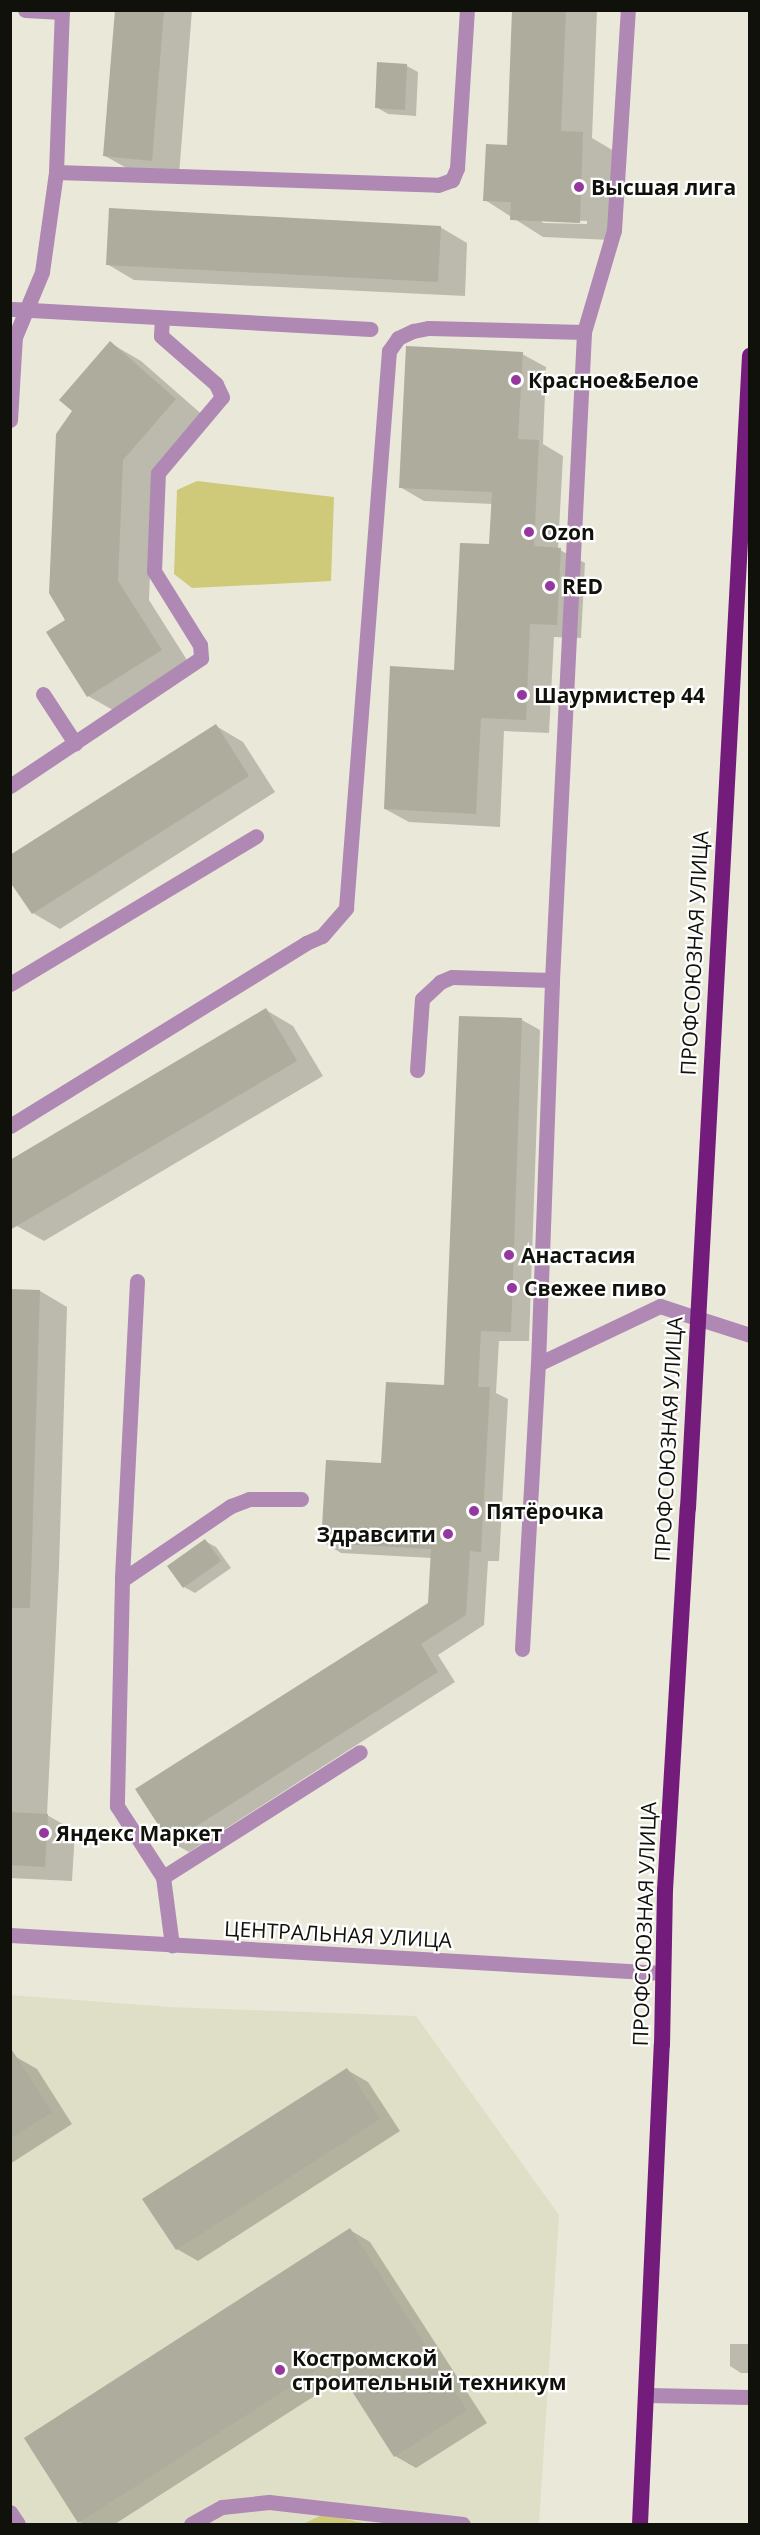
<!DOCTYPE html>
<html>
<head>
<meta charset="utf-8">
<style>
	body { margin:0 }
	#map { position:relative; width:760px; height:2535px; overflow:hidden; background:#eae9d9; font-family:"Open Sans",sans-serif }
	div>[style] { position:absolute }
	.built>* { inset:0; background:#dfdfc7 }
	.green>* { inset:0; background:#ceca7a }
	.shadow>* { inset:0; background:#0003 }
	.building>* { inset:0; background:#adac9d }
	.service>* { height:15px; margin:-7.5px; padding:0 7.5px; transform-origin:7.5px; border-radius:7.5px; background:#b088b4 }
	.minor>* { height:15px; margin:-7.5px; padding:0 7.5px; transform-origin:7.5px; border-radius:7.5px; background:#b088b4 }
	.tertiary>* { height:15px; margin:-7.5px; padding:0 7.5px; transform-origin:7.5px; border-radius:7.5px; background:#b088b4 }
	.trunk>* { height:16px; margin:-8px; padding:0 8px; transform-origin:8px; border-radius:8px; background:#731c7c }
	.dots>* { width:16px; height:16px; translate:-50% -50%; box-sizing:border-box; border:3px solid #fff; border-radius:50% }
	span { translate:-50% -50%; white-space:nowrap; text-align:center; line-height:1.15; -webkit-text-stroke:4.5px #fff; paint-order:stroke }
	.poi-label { font-size:21px; color:#11110c; font-weight:700 }
	.left { translate:0 -50%; text-align:left }
	.right { translate:-100% -50%; text-align:right }
	.street-label { font-size:21px; color:#11110c }
	.frame { position:absolute; inset:0; border:12px solid #11110c; pointer-events:none }
</style>
</head>
<body>
<div id="map">
	<div class="built">
		<i style="clip-path:polygon(10px 1995px,170px 2007px,416px 2016px,559px 2215px,539px 2524px,11px 2524px)"></i>
	</div>
	<div class="green">
		<i style="clip-path:polygon(197px 481px,334px 497px,331px 581px,192px 588px,174px 574px,177px 490px)"></i>
		<i style="clip-path:polygon(324px 2514px,367px 2524px,303px 2524px)"></i>
	</div>
	<div class="shadow">
		<i style="clip-path:polygon(116px 10px,192px 10px,179px 175px,132px 171px,105px 156px)"></i>
		<i style="clip-path:polygon(evenodd,514px 10px,597px 10px,592px 138px,614px 151px,611px 240px,543px 237px,485px 200px,508px 147px,514px 10px,539px 219px,587px 221px,587px 224px,543px 223px,539px 219px)"></i>
		<i style="clip-path:polygon(379px 64px,407px 66px,418px 72px,416px 116px,388px 114px,376px 107px)"></i>
		<i style="clip-path:polygon(440px 227px,467px 243px,465px 296px,134px 280px,107px 264px)"></i>
		<i style="clip-path:polygon(110px 343px,141px 361px,206px 418px,154px 478px,149px 600px,192px 668px,120px 714px,88px 696px,67px 621px,74px 411px)"></i>
		<i style="clip-path:polygon(522px 354px,546px 367px,543px 444px,563px 456px,558px 549px,585px 563px,581px 638px,554px 637px,549px 733px,504px 731px,500px 827px,409px 822px,385px 809px,456px 671px,490px 546px,493px 504px,424px 501px,400px 487px)"></i>
		<i style="clip-path:polygon(216px 726px,243px 742px,275px 792px,60px 929px,33px 913px)"></i>
		<i style="clip-path:polygon(266px 1010px,293px 1026px,323px 1076px,44px 1241px,17px 1226px)"></i>
		<i style="clip-path:polygon(522px 1020px,540px 1030px,529px 1341px,499px 1341px,496px 1393px,508px 1399px,499px 1561px,488px 1561px,484px 1625px,438px 1655px,455px 1682px,189px 1852px,171px 1842px,429px 1603px,432px 1558px,341px 1553px,323px 1542px,446px 1387px)"></i>
		<i style="clip-path:polygon(10px 1290px,40px 1291px,67px 1307px,59px 1568px,47px 1815px,75px 1831px,72px 1881px,10px 1878px)"></i>
		<i style="clip-path:polygon(205px 1541px,216px 1547px,231px 1568px,195px 1593px,184px 1587px)"></i>
		<i style="clip-path:polygon(16px 2057px,37px 2069px,72px 2124px,10px 2164px,10px 2061px)"></i>
		<i style="clip-path:polygon(347px 2070px,368px 2082px,400px 2131px,198px 2261px,177px 2249px)"></i>
		<i style="clip-path:polygon(350px 2230px,370px 2242px,487px 2423px,416px 2468px,395px 2456px,344px 2377px,115px 2524px,85px 2524px,79px 2522px)"></i>
		<i style="clip-path:polygon(730px 2344px,750px 2344px,750px 2373px,741px 2373px,730px 2366px)"></i>
	</div>
	<div class="building">
		<i style="clip-path:polygon(115px 10px,164px 10px,152px 161px,103px 156px)"></i>
		<i style="clip-path:polygon(512px 10px,566px 10px,561px 131px,583px 132px,580px 223px,510px 220px,511px 202px,483px 201px,486px 144px,507px 145px)"></i>
		<i style="clip-path:polygon(377px 62px,407px 64px,405px 110px,375px 108px)"></i>
		<i style="clip-path:polygon(109px 208px,441px 226px,438px 282px,106px 265px)"></i>
		<i style="clip-path:polygon(110px 341px,176px 399px,123px 460px,118px 581px,162px 650px,87px 697px,46px 632px,65px 620px,49px 593px,56px 434px,72px 411px,59px 400px)"></i>
		<i style="clip-path:polygon(406px 346px,523px 352px,518px 439px,539px 440px,534px 546px,561px 548px,557px 625px,530px 624px,526px 720px,481px 718px,476px 814px,384px 809px,390px 666px,454px 670px,460px 543px,489px 544px,492px 492px,399px 488px)"></i>
		<i style="clip-path:polygon(216px 724px,249px 776px,32px 914px,10px 882px,10px 855px)"></i>
		<i style="clip-path:polygon(266px 1008px,297px 1061px,10px 1230px,10px 1160px)"></i>
		<i style="clip-path:polygon(459px 1016px,522px 1018px,511px 1332px,481px 1331px,478px 1387px,490px 1387px,481px 1552px,470px 1551px,466px 1615px,421px 1644px,438px 1672px,170px 1843px,135px 1789px,428px 1603px,431px 1549px,321px 1543px,326px 1460px,381px 1463px,386px 1382px,444px 1385px)"></i>
		<i style="clip-path:polygon(10px 1289px,40px 1290px,30px 1608px,10px 1608px)"></i>
		<i style="clip-path:polygon(205px 1539px,221px 1561px,183px 1588px,167px 1566px)"></i>
		<i style="clip-path:polygon(10px 1812px,48px 1814px,45px 1867px,10px 1865px)"></i>
		<i style="clip-path:polygon(10px 2047px,52px 2112px,10px 2139px)"></i>
		<i style="clip-path:polygon(347px 2068px,380px 2119px,176px 2250px,142px 2199px)"></i>
		<i style="clip-path:polygon(350px 2228px,467px 2410px,394px 2457px,332px 2360px,78px 2523px,24px 2438px)"></i>
	</div>
	<div class="service">
		<i style="left:56px;top:172px;width:382px;rotate:1.9deg"></i>
		<i style="left:438px;top:185px;width:15px;rotate:-20deg"></i>
		<i style="left:452px;top:180px;width:13px;rotate:-67deg"></i>
		<i style="left:457px;top:168px;width:158px;rotate:-86.4deg"></i>
		<i style="left:13px;top:309px;width:358px;rotate:3.2deg"></i>
		<i style="left:43px;top:694px;width:59px;rotate:56.9deg"></i>
		<i style="left:10px;top:786px;width:230px;rotate:-33.8deg"></i>
		<i style="left:201px;top:658px;width:13px;rotate:-94deg"></i>
		<i style="left:200px;top:645px;width:87px;rotate:-121.9deg"></i>
		<i style="left:154px;top:571px;width:98px;rotate:-87.7deg"></i>
		<i style="left:158px;top:473px;width:99px;rotate:-49.9deg"></i>
		<i style="left:222px;top:397px;width:14px;rotate:-115deg"></i>
		<i style="left:216px;top:384px;width:73px;rotate:-138.9deg"></i>
		<i style="left:161px;top:336px;width:18px;rotate:-87deg"></i>
		<i style="left:10px;top:984px;width:287px;rotate:-31deg"></i>
		<i style="left:417px;top:1070px;width:71px;rotate:-86deg"></i>
		<i style="left:422px;top:999px;width:25px;rotate:-43deg"></i>
		<i style="left:440px;top:982px;width:13px;rotate:-23deg"></i>
		<i style="left:452px;top:977px;width:100px;rotate:1.7deg"></i>
		<i style="left:10px;top:1126px;width:348px;rotate:-31.7deg"></i>
		<i style="left:306px;top:943px;width:17px;rotate:-24deg"></i>
		<i style="left:322px;top:936px;width:37px;rotate:-49deg"></i>
		<i style="left:346px;top:908px;width:559px;rotate:-85.59deg"></i>
		<i style="left:389px;top:351px;width:16px;rotate:-55deg"></i>
		<i style="left:398px;top:338px;width:17px;rotate:-25deg"></i>
		<i style="left:413px;top:331px;width:16px;rotate:-11deg"></i>
		<i style="left:429px;top:328px;width:155px;rotate:1.5deg"></i>
		<i style="left:137px;top:1281px;width:299px;rotate:92.9deg"></i>
		<i style="left:122px;top:1580px;width:226px;rotate:91.3deg"></i>
		<i style="left:117px;top:1806px;width:85px;rotate:57.1deg"></i>
		<i style="left:163px;top:1877px;width:69px;rotate:82.5deg"></i>
		<i style="left:538px;top:1364px;width:135px;rotate:-25.4deg"></i>
		<i style="left:660px;top:1306px;width:39px;rotate:18deg"></i>
		<i style="left:122px;top:1580px;width:132px;rotate:-34.2deg"></i>
		<i style="left:231px;top:1506px;width:19px;rotate:-21deg"></i>
		<i style="left:249px;top:1499px;width:52px"></i>
		<i style="left:522px;top:1649px;width:285px;rotate:-86.8deg"></i>
		<i style="left:538px;top:1364px;width:384px;rotate:-87.9deg"></i>
		<i style="left:552px;top:980px;width:649px;rotate:-87.17deg"></i>
		<i style="left:584px;top:332px;width:106px;rotate:-73.6deg"></i>
		<i style="left:614px;top:230px;width:220px;rotate:-86.4deg"></i>
		<i style="left:163px;top:1877px;width:233px;rotate:-32.4deg"></i>
		<i style="left:647px;top:2395px;width:103px;rotate:1.1deg"></i>
		<i style="left:10px;top:2512px;width:14px;rotate:56deg"></i>
		<i style="left:191px;top:2524px;width:35px;rotate:-29deg"></i>
		<i style="left:222px;top:2507px;width:47px;rotate:-6.1deg"></i>
		<i style="left:269px;top:2502px;width:195px;rotate:6.5deg"></i>
	</div>
	<div class="minor">
		<i style="left:25px;top:10px;width:37px;rotate:3deg"></i>
		<i style="left:10px;top:420px;width:83px;rotate:-86.6deg"></i>
		<i style="left:15px;top:337px;width:70px;rotate:-67.4deg"></i>
		<i style="left:42px;top:272px;width:101px;rotate:-82deg"></i>
		<i style="left:56px;top:172px;width:162px;rotate:-87.9deg"></i>
		<i style="left:697px;top:1318px;width:56px;rotate:17.8deg"></i>
	</div>
	<div class="tertiary">
		<i style="left:10px;top:1935px;width:654px;rotate:3.33deg"></i>
	</div>
	<div class="trunk">
		<i style="left:640px;top:2524px;width:480px;rotate:-87.4deg"></i>
		<i style="left:662px;top:2045px;width:155px;rotate:-88.9deg"></i>
		<i style="left:665px;top:1890px;width:383px;rotate:-86.6deg"></i>
		<i style="left:688px;top:1508px;width:1154px;rotate:-86.92deg"></i>
	</div>
	<div class="dots">
		<i style="left:579px;top:187px;background:#9637a0"></i>
		<i style="left:516px;top:380px;background:#9637a0"></i>
		<i style="left:529px;top:532px;background:#9637a0"></i>
		<i style="left:550px;top:586px;background:#9637a0"></i>
		<i style="left:522px;top:695px;background:#9637a0"></i>
		<i style="left:509px;top:1255px;background:#9637a0"></i>
		<i style="left:512px;top:1288px;background:#9637a0"></i>
		<i style="left:474px;top:1511px;background:#9637a0"></i>
		<i style="left:448px;top:1534px;background:#9637a0"></i>
		<i style="left:44px;top:1833px;background:#9637a0"></i>
		<i style="left:280px;top:2370px;background:#9637a0"></i>
	</div>
	<div class="poi-label">
		<span class="left" style="left:591px;top:187px">Высшая лига</span>
		<span class="left" style="left:528px;top:380px">Красное&amp;Белое</span>
		<span class="left" style="left:541px;top:532px">Ozon</span>
		<span class="left" style="left:562px;top:586px">RED</span>
		<span class="left" style="left:534px;top:695px">Шаурмистер 44</span>
		<span class="left" style="left:521px;top:1255px">Анастасия</span>
		<span class="left" style="left:524px;top:1288px">Свежее пиво</span>
		<span class="left" style="left:486px;top:1511px">Пятёрочка</span>
		<span class="right" style="left:436px;top:1534px">Здравсити</span>
		<span class="left" style="left:56px;top:1833px">Яндекс Маркет</span>
		<span class="left" style="left:292px;top:2370px">Костромской<br>строительный техникум</span>
	</div>
	<div class="street-label">
		<span style="left:694px;top:953px;rotate:-87deg">ПРОФСОЮЗНАЯ УЛИЦА</span>
		<span style="left:668px;top:1439px;rotate:-87deg">ПРОФСОЮЗНАЯ УЛИЦА</span>
		<span style="left:644px;top:1924px;rotate:-88deg">ПРОФСОЮЗНАЯ УЛИЦА</span>
		<span style="left:338px;top:1934px;rotate:3deg">ЦЕНТРАЛЬНАЯ УЛИЦА</span>
	</div>
	<div class="frame"></div>
</div>
</body>
</html>
